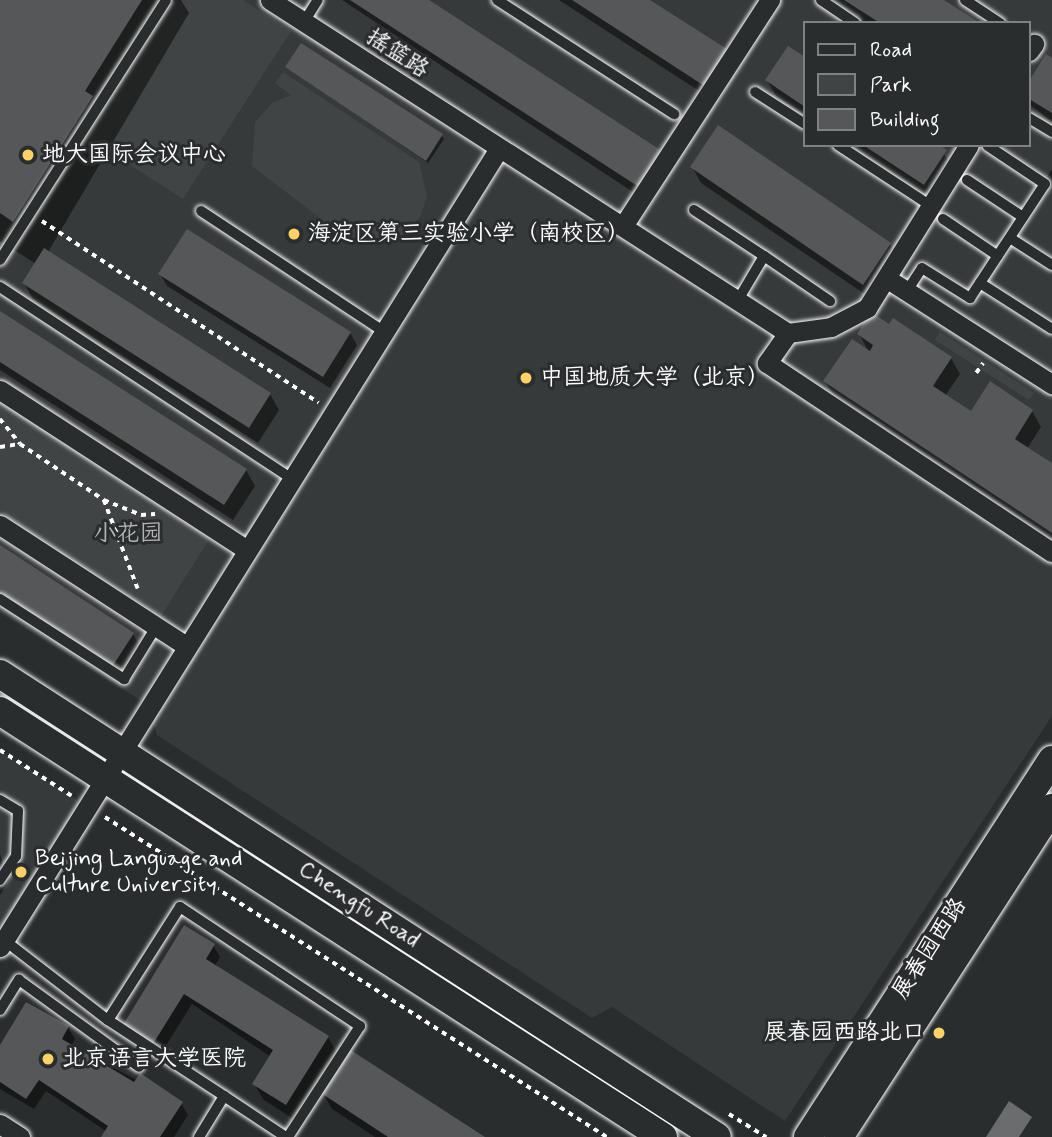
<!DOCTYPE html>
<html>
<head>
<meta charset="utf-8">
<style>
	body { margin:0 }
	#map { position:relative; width:1052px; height:1137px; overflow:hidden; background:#2a2d2e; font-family:Mynerve,"LXGW WenKai TC",sans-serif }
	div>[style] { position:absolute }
	.built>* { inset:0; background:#373a3b }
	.green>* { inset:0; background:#414445 }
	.water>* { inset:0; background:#6a6c6d }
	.shadow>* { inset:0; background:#0007 }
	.building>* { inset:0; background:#555758 }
	.path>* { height:3.5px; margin-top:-1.75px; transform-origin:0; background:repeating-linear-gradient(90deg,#fff 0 5px,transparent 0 10px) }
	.roads { filter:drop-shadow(0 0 2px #fff) drop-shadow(0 0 2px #fff) }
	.lane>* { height:10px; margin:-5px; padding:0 5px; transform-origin:5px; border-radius:5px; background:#2a2d2e }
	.street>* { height:19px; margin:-9.5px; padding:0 9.5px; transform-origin:9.5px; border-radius:9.5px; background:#2a2d2e }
	.secondary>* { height:28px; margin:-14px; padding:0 14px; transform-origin:14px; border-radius:14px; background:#2a2d2e }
	.dots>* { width:19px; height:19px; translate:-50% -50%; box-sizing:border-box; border:4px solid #2a2d2e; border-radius:50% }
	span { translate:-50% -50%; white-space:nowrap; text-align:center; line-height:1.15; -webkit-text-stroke:6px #2a2d2e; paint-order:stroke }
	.street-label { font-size:23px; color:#fff }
	.poi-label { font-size:23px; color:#fff }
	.left { translate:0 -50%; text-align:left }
	.right { translate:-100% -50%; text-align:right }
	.park-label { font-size:23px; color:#b3b4b5 }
	.legend { position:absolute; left:803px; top:21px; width:228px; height:126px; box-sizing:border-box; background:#2a2d2e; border:2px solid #7f8182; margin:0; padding:9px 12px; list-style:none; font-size:21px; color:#fff }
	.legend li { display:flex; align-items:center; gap:14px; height:35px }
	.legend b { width:35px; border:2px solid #7f8182 }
</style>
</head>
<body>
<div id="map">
	<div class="built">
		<i style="clip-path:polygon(evenodd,0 0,1052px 0,1052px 716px,785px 1121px,612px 1007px,592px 1018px,157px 735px,148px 705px,0 612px,0 0,805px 23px,1029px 23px,1029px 145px,805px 145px,805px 23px)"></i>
		<i style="clip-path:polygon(0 750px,85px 805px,0 939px)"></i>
	</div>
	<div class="green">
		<i style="clip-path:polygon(176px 0,243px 0,291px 31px,183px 199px,88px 138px)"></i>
		<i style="clip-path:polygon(283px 72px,419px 162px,427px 197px,420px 217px,401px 237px,372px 244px,342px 235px,252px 166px,255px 122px,272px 103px,291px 95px,275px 83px)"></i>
		<i style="clip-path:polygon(940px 332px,1034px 393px,1029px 400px,935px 340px)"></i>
		<i style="clip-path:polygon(0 390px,215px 530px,161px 616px,0 511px)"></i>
	</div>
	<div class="water">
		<i style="clip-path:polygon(1009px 1101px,1032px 1117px,1019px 1137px,986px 1137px)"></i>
	</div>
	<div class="shadow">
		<i style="clip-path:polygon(0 0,181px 0,189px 13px,48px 252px,270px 394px,279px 410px,258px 443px,33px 299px,24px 283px,36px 264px,0 241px)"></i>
		<i style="clip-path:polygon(342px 0,425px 0,660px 152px,648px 202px)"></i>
		<i style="clip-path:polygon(559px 0,647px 0,728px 52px,737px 68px,716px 102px)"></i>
		<i style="clip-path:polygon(830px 0,941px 0,977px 23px,866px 23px)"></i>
		<i style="clip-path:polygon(788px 48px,805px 59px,805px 115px,776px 96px,767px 80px)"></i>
		<i style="clip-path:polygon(1052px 60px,1052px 122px,1029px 104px,1029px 85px)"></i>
		<i style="clip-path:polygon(288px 67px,442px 136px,444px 139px,428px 163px)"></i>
		<i style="clip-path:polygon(850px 145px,936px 145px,955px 168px,934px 200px)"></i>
		<i style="clip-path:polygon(692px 167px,890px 244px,899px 260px,872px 299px,701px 183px)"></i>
		<i style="clip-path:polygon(1051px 170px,1052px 170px,1052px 185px,1047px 177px)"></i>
		<i style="clip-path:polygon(160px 274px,350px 333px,357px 345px,330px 388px,167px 286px)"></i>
		<i style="clip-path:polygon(0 313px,246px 470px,255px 486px,233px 520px,0 370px)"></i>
		<i style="clip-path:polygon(859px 334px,951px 358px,960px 374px,945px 396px,972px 413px,1032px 411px,1041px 427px,1027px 449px,1052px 465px,1052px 541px,835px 397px,825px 381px,869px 352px)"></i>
		<i style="clip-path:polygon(0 547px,133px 634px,142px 650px,121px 682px,0 602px)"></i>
		<i style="clip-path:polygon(0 854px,9px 881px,0 895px)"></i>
		<i style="clip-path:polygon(213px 945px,220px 957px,215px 966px,328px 1037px,337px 1053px,295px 1120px,264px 1100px,254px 1084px,271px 1057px,192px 1004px,160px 1055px,132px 1037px)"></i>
		<i style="clip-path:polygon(68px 1027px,75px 1039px,71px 1046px,181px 1103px,188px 1115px,174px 1137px,103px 1137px,106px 1131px,46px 1091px,34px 1109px,0 1089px,0 1049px)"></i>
		<i style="clip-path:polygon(323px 1093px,482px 1137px,375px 1137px,332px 1109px)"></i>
	</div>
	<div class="building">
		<i style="clip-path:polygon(0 0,142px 0,85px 91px,93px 96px,13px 222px,0 213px)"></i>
		<i style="clip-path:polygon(350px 0,429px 0,662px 151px,639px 187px)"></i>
		<i style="clip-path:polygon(572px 0,650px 0,730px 51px,706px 87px)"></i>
		<i style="clip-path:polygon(844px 0,944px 0,980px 23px,880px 23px)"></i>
		<i style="clip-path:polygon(301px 43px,443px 134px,426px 161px,285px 67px)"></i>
		<i style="clip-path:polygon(788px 46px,805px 57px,805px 107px,765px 80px)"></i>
		<i style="clip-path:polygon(1046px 54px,1052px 58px,1052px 113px,1029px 99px,1029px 81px)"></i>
		<i style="clip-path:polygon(718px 125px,891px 243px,863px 285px,690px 167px)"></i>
		<i style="clip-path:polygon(863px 145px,939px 145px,947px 150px,924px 185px)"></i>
		<i style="clip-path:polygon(187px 229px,351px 332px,323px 377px,158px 274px)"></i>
		<i style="clip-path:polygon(44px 248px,271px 393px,249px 428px,22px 283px)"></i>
		<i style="clip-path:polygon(0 311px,247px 469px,224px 505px,0 362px)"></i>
		<i style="clip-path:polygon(871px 312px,889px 324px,893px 318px,952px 357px,933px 386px,971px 411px,990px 381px,1033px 410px,1015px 439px,1052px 463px,1052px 533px,823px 381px,852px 339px,870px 351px,873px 345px,857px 334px)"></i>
		<i style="clip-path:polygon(0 545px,134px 633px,112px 667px,0 594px)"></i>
		<i style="clip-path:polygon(184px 925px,215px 944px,206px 959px,329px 1036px,286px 1105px,252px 1084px,273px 1050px,184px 994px,153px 1044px,123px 1025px)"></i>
		<i style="clip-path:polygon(26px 1002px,69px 1026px,62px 1039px,134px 1082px,140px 1073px,183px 1102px,160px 1137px,101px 1137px,108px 1126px,39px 1080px,26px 1099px,0 1082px,0 1045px)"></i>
		<i style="clip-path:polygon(349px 1049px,485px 1137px,388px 1137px,321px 1093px)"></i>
	</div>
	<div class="path">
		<i style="left:42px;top:221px;width:331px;rotate:33.3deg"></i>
		<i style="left:976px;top:373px;width:12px;rotate:-55deg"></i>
		<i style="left:0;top:419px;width:32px;rotate:51deg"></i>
		<i style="left:20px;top:444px;width:101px;rotate:33.7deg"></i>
		<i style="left:104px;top:500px;width:95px;rotate:69.1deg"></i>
		<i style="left:0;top:447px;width:20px;rotate:-9deg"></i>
		<i style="left:104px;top:500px;width:40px;rotate:22deg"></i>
		<i style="left:141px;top:515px;width:14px;rotate:-4deg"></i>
		<i style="left:0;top:750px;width:85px;rotate:32.6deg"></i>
		<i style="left:105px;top:817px;width:595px;rotate:32.52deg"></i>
		<i style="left:729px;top:1114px;width:44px;rotate:31.9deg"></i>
	</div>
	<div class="roads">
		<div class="lane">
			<i style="left:497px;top:0;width:211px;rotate:32.8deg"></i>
			<i style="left:821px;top:0;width:41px;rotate:34.1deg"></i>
			<i style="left:965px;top:0;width:42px;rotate:33.3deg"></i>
			<i style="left:304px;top:22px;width:26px;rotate:-58deg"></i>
			<i style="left:755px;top:92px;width:59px;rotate:32.6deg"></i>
			<i style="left:1029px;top:118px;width:27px;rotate:31deg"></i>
			<i style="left:838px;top:145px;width:111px;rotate:33.3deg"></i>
			<i style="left:967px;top:180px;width:67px;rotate:33.5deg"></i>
			<i style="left:694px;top:210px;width:84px;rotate:33.3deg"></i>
			<i style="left:201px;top:211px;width:218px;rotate:33.4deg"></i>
			<i style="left:943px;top:219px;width:66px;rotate:33.9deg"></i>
			<i style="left:1010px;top:238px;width:50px;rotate:32.7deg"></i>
			<i style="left:0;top:260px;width:308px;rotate:-57.4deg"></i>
			<i style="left:980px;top:283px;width:85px;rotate:32.6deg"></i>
			<i style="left:0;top:287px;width:348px;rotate:33.3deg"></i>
			<i style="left:907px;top:291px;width:27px;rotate:-57deg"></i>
			<i style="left:922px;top:268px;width:57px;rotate:32deg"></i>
			<i style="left:970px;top:298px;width:136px;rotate:-56.7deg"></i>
			<i style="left:1045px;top:184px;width:69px;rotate:-146.3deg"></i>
			<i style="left:738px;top:300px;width:51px;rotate:-59.4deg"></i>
			<i style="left:764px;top:256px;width:80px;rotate:34.3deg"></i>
			<i style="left:0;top:599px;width:148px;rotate:32.8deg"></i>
			<i style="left:124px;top:679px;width:61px;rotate:-58.4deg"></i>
			<i style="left:0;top:800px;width:21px;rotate:31deg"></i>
			<i style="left:18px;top:811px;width:45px;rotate:92.5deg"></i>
			<i style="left:16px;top:856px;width:29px;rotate:124deg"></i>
			<i style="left:4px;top:940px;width:131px;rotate:37.6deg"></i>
			<i style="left:108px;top:1020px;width:139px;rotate:33.2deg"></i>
			<i style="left:0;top:1010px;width:36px;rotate:-58deg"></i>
			<i style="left:19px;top:980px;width:148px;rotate:35.9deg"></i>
			<i style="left:108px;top:1020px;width:134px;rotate:-57.5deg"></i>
			<i style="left:180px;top:907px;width:216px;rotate:33.5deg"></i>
			<i style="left:360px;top:1026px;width:132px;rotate:123deg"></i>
			<i style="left:199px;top:1137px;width:48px;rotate:-58.6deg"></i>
			<i style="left:224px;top:1096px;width:74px;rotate:33.5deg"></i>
		</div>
		<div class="street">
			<i style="left:270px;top:0;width:616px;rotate:32.74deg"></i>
			<i style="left:788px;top:333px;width:43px;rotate:-7.9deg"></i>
			<i style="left:831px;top:327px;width:41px;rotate:-27.8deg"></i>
			<i style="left:867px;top:308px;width:192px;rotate:-58deg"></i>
			<i style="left:1029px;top:51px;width:9px;rotate:-54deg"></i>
			<i style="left:623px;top:226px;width:270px;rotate:-57deg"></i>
			<i style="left:886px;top:278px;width:197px;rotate:32.6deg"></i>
			<i style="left:788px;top:333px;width:37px;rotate:125deg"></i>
			<i style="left:767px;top:363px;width:342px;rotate:33.6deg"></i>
			<i style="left:0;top:390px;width:293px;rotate:32.9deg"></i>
			<i style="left:0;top:525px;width:221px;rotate:33deg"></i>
			<i style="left:0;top:947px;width:940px;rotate:-58deg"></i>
			<i style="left:0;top:1124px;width:24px;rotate:33deg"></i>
		</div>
		<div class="secondary">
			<i style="left:0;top:674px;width:853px;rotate:32.85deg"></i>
			<i style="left:0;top:711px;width:788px;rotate:32.72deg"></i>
			<i style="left:808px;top:1137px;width:449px;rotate:-57.1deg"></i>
			<i style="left:839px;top:1137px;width:392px;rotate:-57.1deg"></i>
		</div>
	</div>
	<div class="dots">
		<i style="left:28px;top:155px;background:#ffd166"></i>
		<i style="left:294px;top:234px;background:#ffd166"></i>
		<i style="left:526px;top:378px;background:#ffd166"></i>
		<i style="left:21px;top:872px;background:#ffd166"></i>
		<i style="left:939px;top:1033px;background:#ffd166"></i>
		<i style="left:48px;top:1059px;background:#ffd166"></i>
	</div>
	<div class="street-label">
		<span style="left:397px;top:54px;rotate:33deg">摇篮路</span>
		<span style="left:359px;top:905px;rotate:33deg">Chengfu Road</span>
		<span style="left:930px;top:949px;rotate:-57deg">展春园西路</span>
	</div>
	<div class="poi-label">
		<span class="left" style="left:42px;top:155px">地大国际会议中心</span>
		<span class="left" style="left:308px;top:234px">海淀区第三实验小学（南校区）</span>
		<span class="left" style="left:540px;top:378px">中国地质大学（北京）</span>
		<span class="left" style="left:35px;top:872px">Beijing Language and<br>Culture University</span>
		<span class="right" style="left:925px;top:1033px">展春园西路北口</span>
		<span class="left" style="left:62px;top:1059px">北京语言大学医院</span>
	</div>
	<div class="park-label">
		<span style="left:128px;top:534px">小花园</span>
	</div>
	<ul class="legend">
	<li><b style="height:9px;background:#2a2d2e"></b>Road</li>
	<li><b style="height:19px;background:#414445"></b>Park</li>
	<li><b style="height:19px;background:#555758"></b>Building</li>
	</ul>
</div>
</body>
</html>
